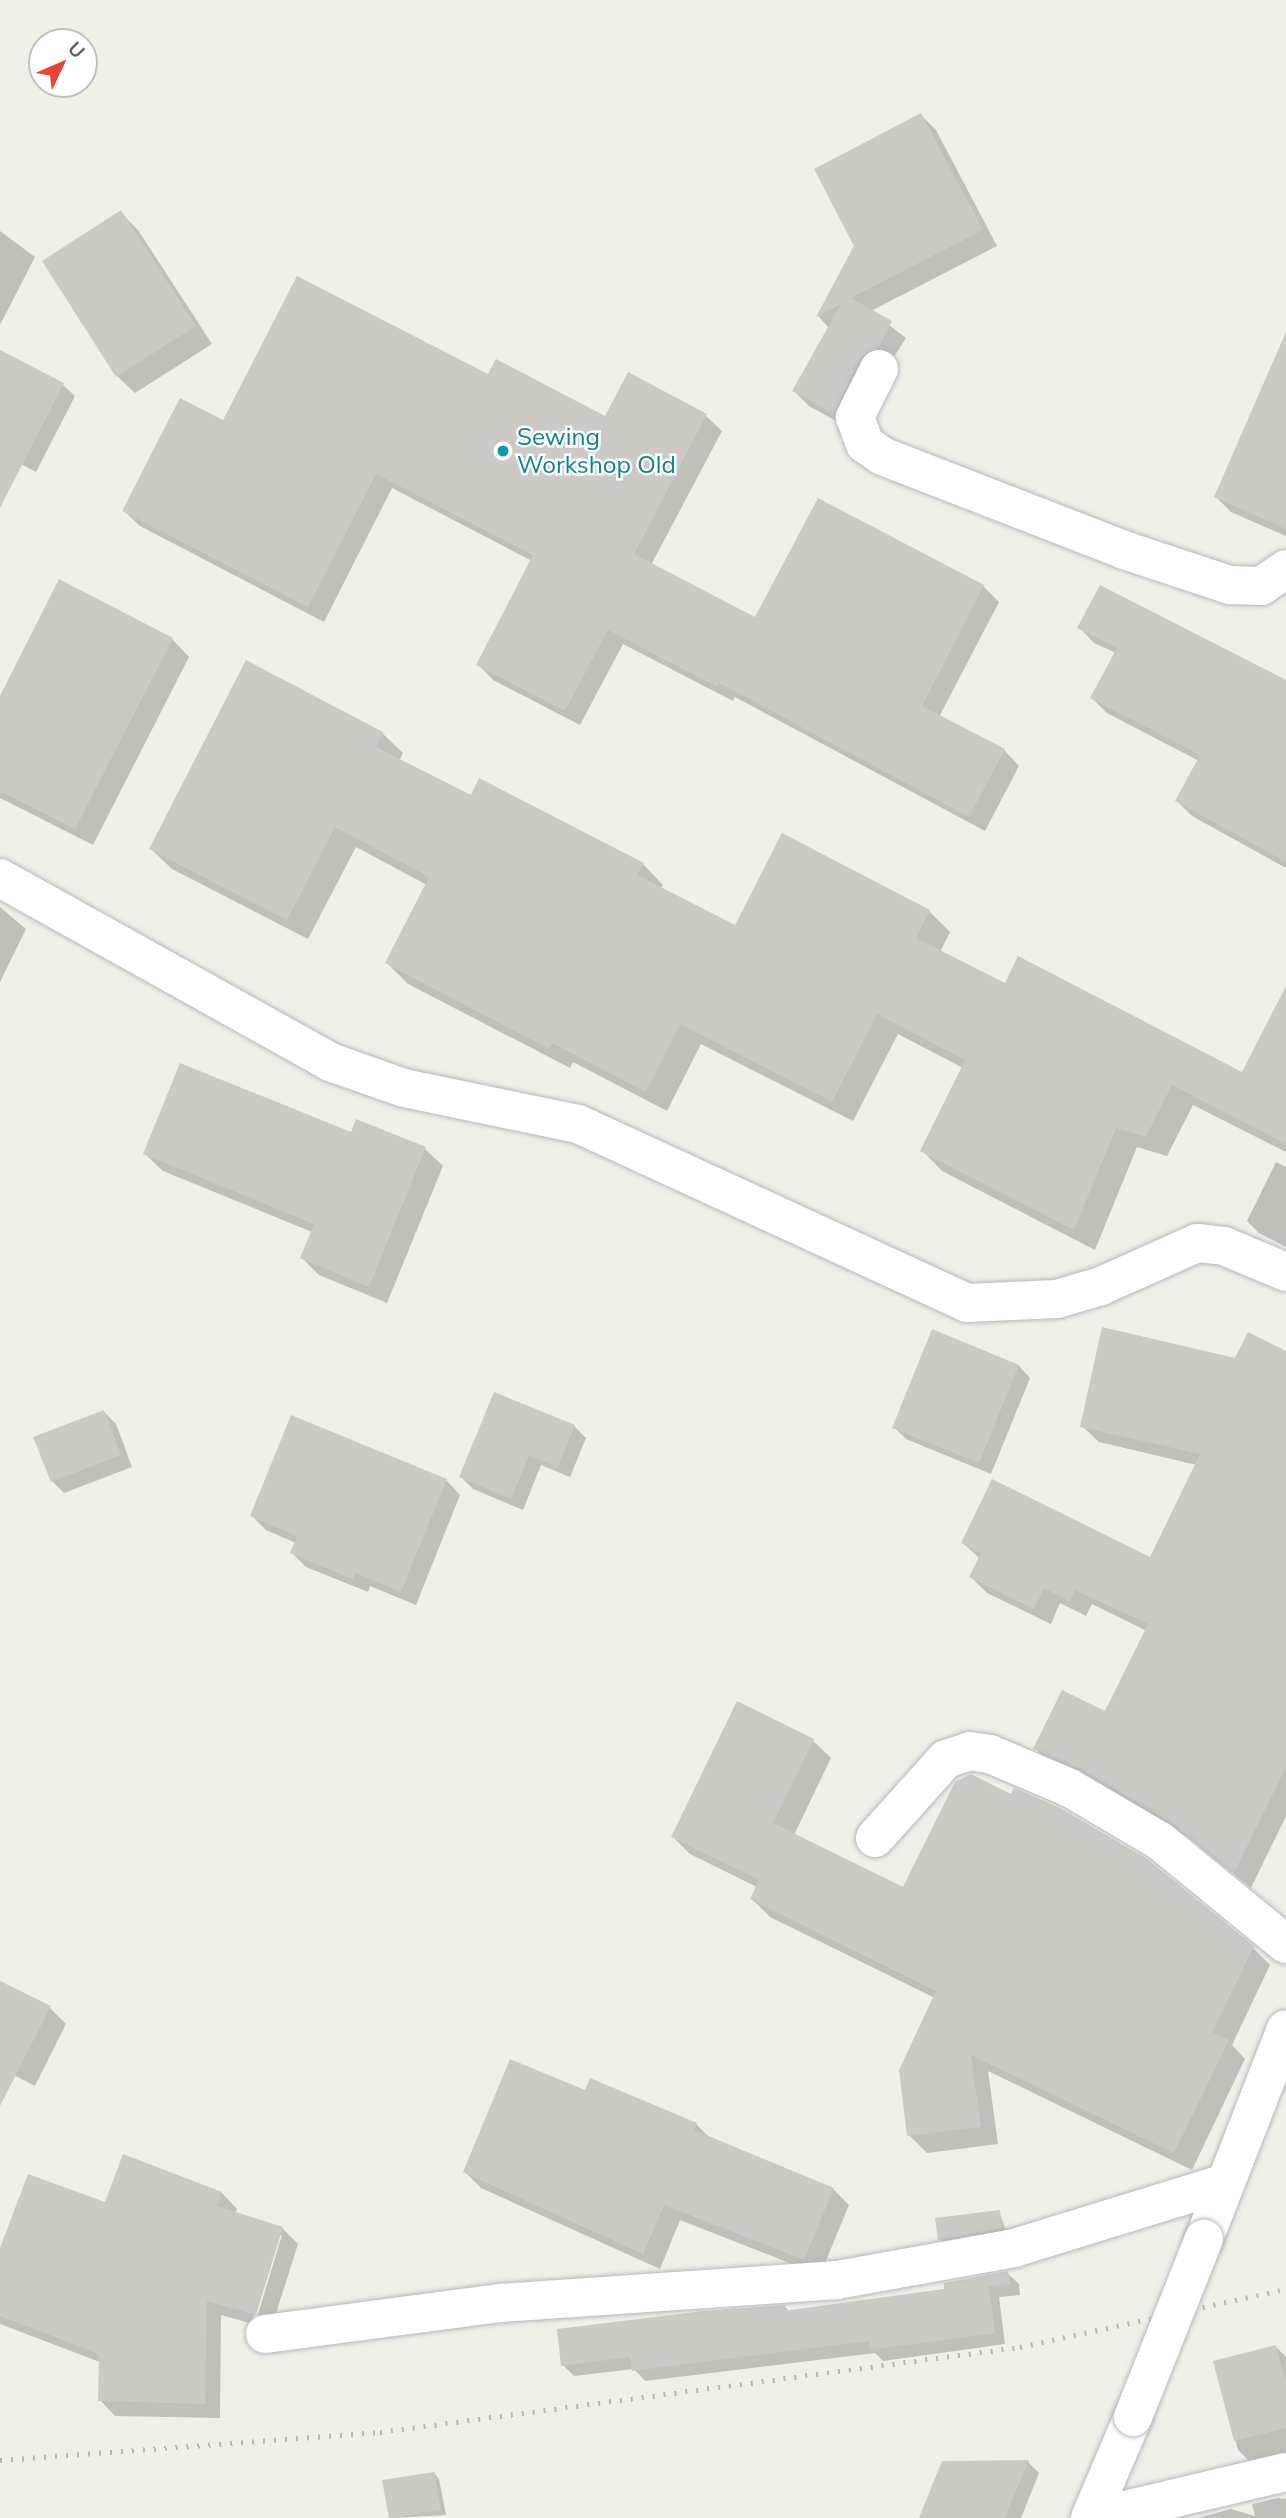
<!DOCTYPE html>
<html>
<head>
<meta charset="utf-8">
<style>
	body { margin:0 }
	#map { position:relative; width:1286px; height:2518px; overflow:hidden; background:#f1efe8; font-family:Mulish,sans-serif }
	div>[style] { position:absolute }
	.shadow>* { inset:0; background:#0003 }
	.building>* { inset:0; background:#cccac5 }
	.roads { filter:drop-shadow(0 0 2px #b5b8bc) drop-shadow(0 0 2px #b5b8bc) }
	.street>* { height:38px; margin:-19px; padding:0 19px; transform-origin:19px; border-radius:19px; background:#fff }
	.secondary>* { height:38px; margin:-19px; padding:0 19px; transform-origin:19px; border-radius:19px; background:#fff }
	.rail>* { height:5px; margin-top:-2.5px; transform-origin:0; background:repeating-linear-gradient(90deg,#b6b7b8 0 2px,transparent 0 11px) }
	.bridges { filter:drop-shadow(0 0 2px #b6babf) drop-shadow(0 0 2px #b6babf) }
	.secondary-bridge>* { height:38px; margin:-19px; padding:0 19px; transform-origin:19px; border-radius:19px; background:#fff }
	.dots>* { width:19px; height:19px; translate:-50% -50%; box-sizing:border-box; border:4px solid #fff; border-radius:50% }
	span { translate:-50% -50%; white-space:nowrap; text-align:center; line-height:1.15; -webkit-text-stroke:5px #fff; paint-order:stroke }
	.culture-label { font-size:24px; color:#0d838f }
	.left { translate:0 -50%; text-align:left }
	.north { position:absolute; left:28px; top:28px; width:70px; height:70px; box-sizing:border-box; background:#fff; border:2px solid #bfc1c3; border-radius:50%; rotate:46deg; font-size:19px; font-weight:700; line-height:28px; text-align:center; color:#5f6368 }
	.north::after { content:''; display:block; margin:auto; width:24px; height:32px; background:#ea4335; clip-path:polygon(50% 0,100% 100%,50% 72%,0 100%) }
</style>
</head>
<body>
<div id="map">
	<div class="shadow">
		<i style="clip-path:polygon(921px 115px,936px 130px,997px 246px,871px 311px,906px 338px,849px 428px,809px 406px,794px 391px,829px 328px,818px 316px)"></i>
		<i style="clip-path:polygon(121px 213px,138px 230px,212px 344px,135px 393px,117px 376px)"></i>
		<i style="clip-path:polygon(0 231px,35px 257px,0 325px)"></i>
		<i style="clip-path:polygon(0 352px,63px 385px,75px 396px,36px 472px,0 453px)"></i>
		<i style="clip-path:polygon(628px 375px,706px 416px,722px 431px,651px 565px,755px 620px,983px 586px,999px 602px,939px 717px,1004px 750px,1019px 766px,985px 831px,735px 697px,733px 701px,623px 644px,580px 725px,493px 680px,478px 664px,532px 561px,392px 488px,324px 622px,140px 526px,124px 511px,224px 423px,489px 377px,606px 419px)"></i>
		<i style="clip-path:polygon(1286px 392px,1286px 536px,1231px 512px,1216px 497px)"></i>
		<i style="clip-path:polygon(1080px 628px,1286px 681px,1286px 868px,1192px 816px,1177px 801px,1199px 761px,1107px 713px,1092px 698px,1116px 653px,1094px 643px)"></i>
		<i style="clip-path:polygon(172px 639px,189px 657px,93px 845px,0 798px,0 699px)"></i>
		<i style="clip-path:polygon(382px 733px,403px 753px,399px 761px,471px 797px,643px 864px,663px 885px,661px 889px,735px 928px,783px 835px,929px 911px,950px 932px,940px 952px,1005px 985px,1242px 1074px,1286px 990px,1286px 1152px,1193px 1105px,1167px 1156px,1137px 1147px,1095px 1250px,942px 1171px,922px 1150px,963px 1068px,898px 1034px,853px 1121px,701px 1044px,667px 1111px,573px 1062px,570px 1068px,408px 984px,387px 963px,427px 885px,356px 847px,308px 939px,172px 869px,151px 849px)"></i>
		<i style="clip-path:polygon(0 907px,26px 929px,0 982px)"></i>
		<i style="clip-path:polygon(352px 1135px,425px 1149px,443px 1166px,387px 1303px,319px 1275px,302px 1258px,312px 1232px,163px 1171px,145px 1154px)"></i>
		<i style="clip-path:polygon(1276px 1162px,1286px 1167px,1286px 1247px,1259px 1233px,1247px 1221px)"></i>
		<i style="clip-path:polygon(1286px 1353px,1286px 1816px,1251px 1888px,1189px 1838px,1099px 1785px,1051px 1764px,1035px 1748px,1106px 1714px,1147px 1631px,1092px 1604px,1086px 1616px,1060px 1603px,1051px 1624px,987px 1593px,971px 1577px,980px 1559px,963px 1543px,1151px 1559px,1197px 1465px,1099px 1442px,1082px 1426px,1236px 1360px)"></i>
		<i style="clip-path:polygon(1019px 1366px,1030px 1378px,991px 1474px,906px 1439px,894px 1427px)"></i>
		<i style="clip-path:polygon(104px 1412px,116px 1424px,132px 1467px,64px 1493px,52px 1481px)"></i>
		<i style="clip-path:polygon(574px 1426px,586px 1438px,570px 1477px,541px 1465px,523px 1510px,473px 1489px,461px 1477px)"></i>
		<i style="clip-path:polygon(446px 1480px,460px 1495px,416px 1605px,370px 1586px,368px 1592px,306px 1567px,292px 1553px,296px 1543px,266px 1530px,252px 1516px)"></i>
		<i style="clip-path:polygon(813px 1741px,831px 1758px,794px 1835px,904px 1890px,1252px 1947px,1270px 1965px,1232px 2045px,1245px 2059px,1192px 2170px,988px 2071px,998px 2144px,927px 2153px,909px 2135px,935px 1998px,770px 1917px,752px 1899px,757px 1887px,690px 1854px,673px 1837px)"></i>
		<i style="clip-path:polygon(0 1982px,50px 2008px,66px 2024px,35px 2086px,0 2068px)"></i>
		<i style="clip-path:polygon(696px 2124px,711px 2139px,833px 2189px,849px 2205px,820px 2275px,680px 2220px,660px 2269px,481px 2188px,465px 2172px)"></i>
		<i style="clip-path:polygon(evenodd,124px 2157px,222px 2193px,237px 2209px,235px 2214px,282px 2228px,298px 2244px,271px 2329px,221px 2315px,220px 2418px,115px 2416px,100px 2400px,100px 2362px,0 2324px,0 2248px,106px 2205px,124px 2157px,279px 2235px,282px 2235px,255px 2324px,252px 2322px,279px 2235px)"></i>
		<i style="clip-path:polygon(999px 2212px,1007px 2233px,945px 2244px,940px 2239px)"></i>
		<i style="clip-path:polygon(1007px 2273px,1019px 2284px,1020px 2295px,999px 2297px,1005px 2344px,883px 2361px,875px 2353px,645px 2381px,634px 2369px,574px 2376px,563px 2365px,785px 2307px,790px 2312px,946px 2291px)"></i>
		<i style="clip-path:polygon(1276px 2347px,1286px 2357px,1286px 2453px,1250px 2462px,1238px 2450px,1215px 2362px)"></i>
		<i style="clip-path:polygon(1028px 2462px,1039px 2473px,1021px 2518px,921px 2518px)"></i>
		<i style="clip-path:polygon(434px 2473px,439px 2479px,446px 2515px,391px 2518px,384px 2482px)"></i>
		<i style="clip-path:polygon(1278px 2498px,1286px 2499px,1286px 2518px,1198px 2518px,1231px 2509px,1255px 2516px,1252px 2504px)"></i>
	</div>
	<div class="building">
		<i style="clip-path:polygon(921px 113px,983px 230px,851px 298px,892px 321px,879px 347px,859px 359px,834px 414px,792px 391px,841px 304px,816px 317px,854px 246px,814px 169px)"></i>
		<i style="clip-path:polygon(121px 210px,196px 326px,116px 377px,42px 261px)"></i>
		<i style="clip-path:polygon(297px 276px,488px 374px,496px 359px,605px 416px,628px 372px,707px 414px,634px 554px,755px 617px,818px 498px,984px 585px,922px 706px,1005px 749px,969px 817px,719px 683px,717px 687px,608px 630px,565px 711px,476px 665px,533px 555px,376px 474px,308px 607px,122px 511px,180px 398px,223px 420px)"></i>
		<i style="clip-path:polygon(1286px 332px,1286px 529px,1214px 497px)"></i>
		<i style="clip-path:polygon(0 350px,64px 383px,0 508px)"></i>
		<i style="clip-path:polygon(59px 579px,173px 638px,75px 829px,0 791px,0 696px)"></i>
		<i style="clip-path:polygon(1100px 585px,1286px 680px,1286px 862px,1175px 801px,1200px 755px,1090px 698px,1117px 648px,1077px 628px)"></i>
		<i style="clip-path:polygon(246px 660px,383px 732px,376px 747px,471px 795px,479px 778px,644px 863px,637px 875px,735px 925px,782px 833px,930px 910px,916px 938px,1005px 983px,1018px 956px,1242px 1072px,1286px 986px,1286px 1144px,1172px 1085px,1146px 1137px,1116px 1128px,1074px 1230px,920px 1151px,965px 1060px,877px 1014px,832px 1102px,680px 1024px,646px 1092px,552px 1043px,549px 1049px,385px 963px,429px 877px,335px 827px,287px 920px,149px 849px)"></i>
		<i style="clip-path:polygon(180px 1063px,351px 1132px,356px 1119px,426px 1147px,369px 1287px,300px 1258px,314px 1224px,143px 1154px)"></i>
		<i style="clip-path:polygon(1102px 1327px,1235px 1358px,1248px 1332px,1286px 1351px,1286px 1767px,1234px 1873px,1171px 1822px,1081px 1769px,1033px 1749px,1062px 1690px,1105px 1711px,1148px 1624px,1075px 1590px,1070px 1602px,1044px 1588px,1034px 1609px,969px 1577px,981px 1553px,961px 1543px,992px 1479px,1150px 1557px,1200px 1454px,1080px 1427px)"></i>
		<i style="clip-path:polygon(932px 1329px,1019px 1365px,979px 1463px,892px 1428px)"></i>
		<i style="clip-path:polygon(494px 1392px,575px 1425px,558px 1467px,529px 1455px,511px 1499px,459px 1477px)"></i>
		<i style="clip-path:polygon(104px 1410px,121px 1455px,51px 1482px,33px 1437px)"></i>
		<i style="clip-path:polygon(291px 1415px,447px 1479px,401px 1592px,356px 1573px,353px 1579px,290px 1553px,297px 1536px,250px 1516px)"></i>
		<i style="clip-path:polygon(737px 1701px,814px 1739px,773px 1823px,903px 1887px,955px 1782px,971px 1774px,1011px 1794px,1014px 1788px,1060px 1808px,1147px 1859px,1254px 1946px,1212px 2032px,1229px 2040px,1174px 2153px,971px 2055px,981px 2127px,907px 2136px,899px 2070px,936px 1991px,750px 1899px,759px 1880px,671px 1837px)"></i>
		<i style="clip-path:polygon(0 1981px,51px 2006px,0 2106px)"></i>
		<i style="clip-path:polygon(510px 2059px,585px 2090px,590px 2078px,697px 2123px,694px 2130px,834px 2188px,804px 2260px,664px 2205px,643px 2254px,463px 2172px)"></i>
		<i style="clip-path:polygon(123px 2154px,222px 2192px,217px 2206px,283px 2227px,256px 2315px,207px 2301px,205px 2404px,98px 2401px,99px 2354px,0 2316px,0 2248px,28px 2174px,105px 2202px)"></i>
		<i style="clip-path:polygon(1000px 2210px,1002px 2228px,938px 2240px,935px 2218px)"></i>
		<i style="clip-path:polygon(1008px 2271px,1010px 2285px,989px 2286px,995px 2333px,870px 2350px,869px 2341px,632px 2371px,630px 2357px,561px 2366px,557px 2329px,704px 2311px,786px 2305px,783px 2311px,944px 2289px,944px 2283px)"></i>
		<i style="clip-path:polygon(1276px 2345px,1286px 2383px,1286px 2428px,1234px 2441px,1213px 2361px)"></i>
		<i style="clip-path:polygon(1029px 2460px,1005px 2518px,919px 2518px,942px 2461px)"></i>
		<i style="clip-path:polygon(434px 2472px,441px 2510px,389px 2518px,382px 2480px)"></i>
	</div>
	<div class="roads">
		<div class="street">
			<i style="left:879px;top:369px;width:54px;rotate:116.6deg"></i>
			<i style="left:855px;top:417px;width:29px;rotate:70deg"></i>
			<i style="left:865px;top:444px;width:21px;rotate:35deg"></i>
			<i style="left:882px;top:456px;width:260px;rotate:21.2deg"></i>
			<i style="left:1124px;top:550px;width:112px;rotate:18.3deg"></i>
			<i style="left:1230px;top:585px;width:31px;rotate:2deg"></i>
			<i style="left:1261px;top:586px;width:30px;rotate:-34deg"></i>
			<i style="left:0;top:878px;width:378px;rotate:29.1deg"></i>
			<i style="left:330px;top:1062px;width:78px;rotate:19.4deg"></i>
			<i style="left:404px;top:1088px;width:178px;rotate:11.7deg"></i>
			<i style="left:578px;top:1124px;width:428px;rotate:24.7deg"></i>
			<i style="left:967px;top:1303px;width:90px;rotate:-2.5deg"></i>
			<i style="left:1057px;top:1299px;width:46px;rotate:-16.5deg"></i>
			<i style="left:1101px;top:1286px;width:105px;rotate:-24.1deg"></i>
			<i style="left:1197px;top:1243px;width:27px;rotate:6deg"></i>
			<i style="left:1224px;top:1246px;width:67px;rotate:22.8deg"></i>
			<i style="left:875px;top:1838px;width:106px;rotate:-48.1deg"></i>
			<i style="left:946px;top:1759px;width:25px;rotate:-18deg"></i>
			<i style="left:970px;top:1751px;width:20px;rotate:9deg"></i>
			<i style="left:990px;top:1754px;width:87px;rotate:23deg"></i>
			<i style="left:1070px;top:1788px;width:104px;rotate:30.5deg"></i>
			<i style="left:1160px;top:1841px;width:163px;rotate:39.3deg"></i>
			<i style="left:265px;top:2334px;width:238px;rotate:-7.5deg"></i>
			<i style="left:501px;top:2303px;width:337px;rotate:-3.9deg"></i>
			<i style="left:837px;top:2280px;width:180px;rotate:-10.2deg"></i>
			<i style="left:1014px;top:2248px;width:221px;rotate:-17.1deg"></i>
			<i style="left:1091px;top:2518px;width:200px;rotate:-13.3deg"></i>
		</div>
		<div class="secondary">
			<i style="left:1204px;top:2239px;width:225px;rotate:-68.7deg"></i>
			<i style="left:1090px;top:2518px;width:110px;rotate:-66.9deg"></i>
		</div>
	</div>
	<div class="rail">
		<i style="left:0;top:2460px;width:381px;rotate:-4.2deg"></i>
		<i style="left:380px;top:2432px;width:646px;rotate:-7.57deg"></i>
		<i style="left:1020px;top:2347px;width:272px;rotate:-12.3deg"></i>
	</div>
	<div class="bridges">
		<div class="secondary-bridge">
			<i style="left:1133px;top:2417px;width:192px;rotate:-68.3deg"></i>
		</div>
	</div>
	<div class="dots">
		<i style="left:503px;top:451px;background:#0f9aa8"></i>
	</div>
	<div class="culture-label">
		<span class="left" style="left:517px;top:451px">Sewing<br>Workshop Old</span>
	</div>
	<div class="north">U</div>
</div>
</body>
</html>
